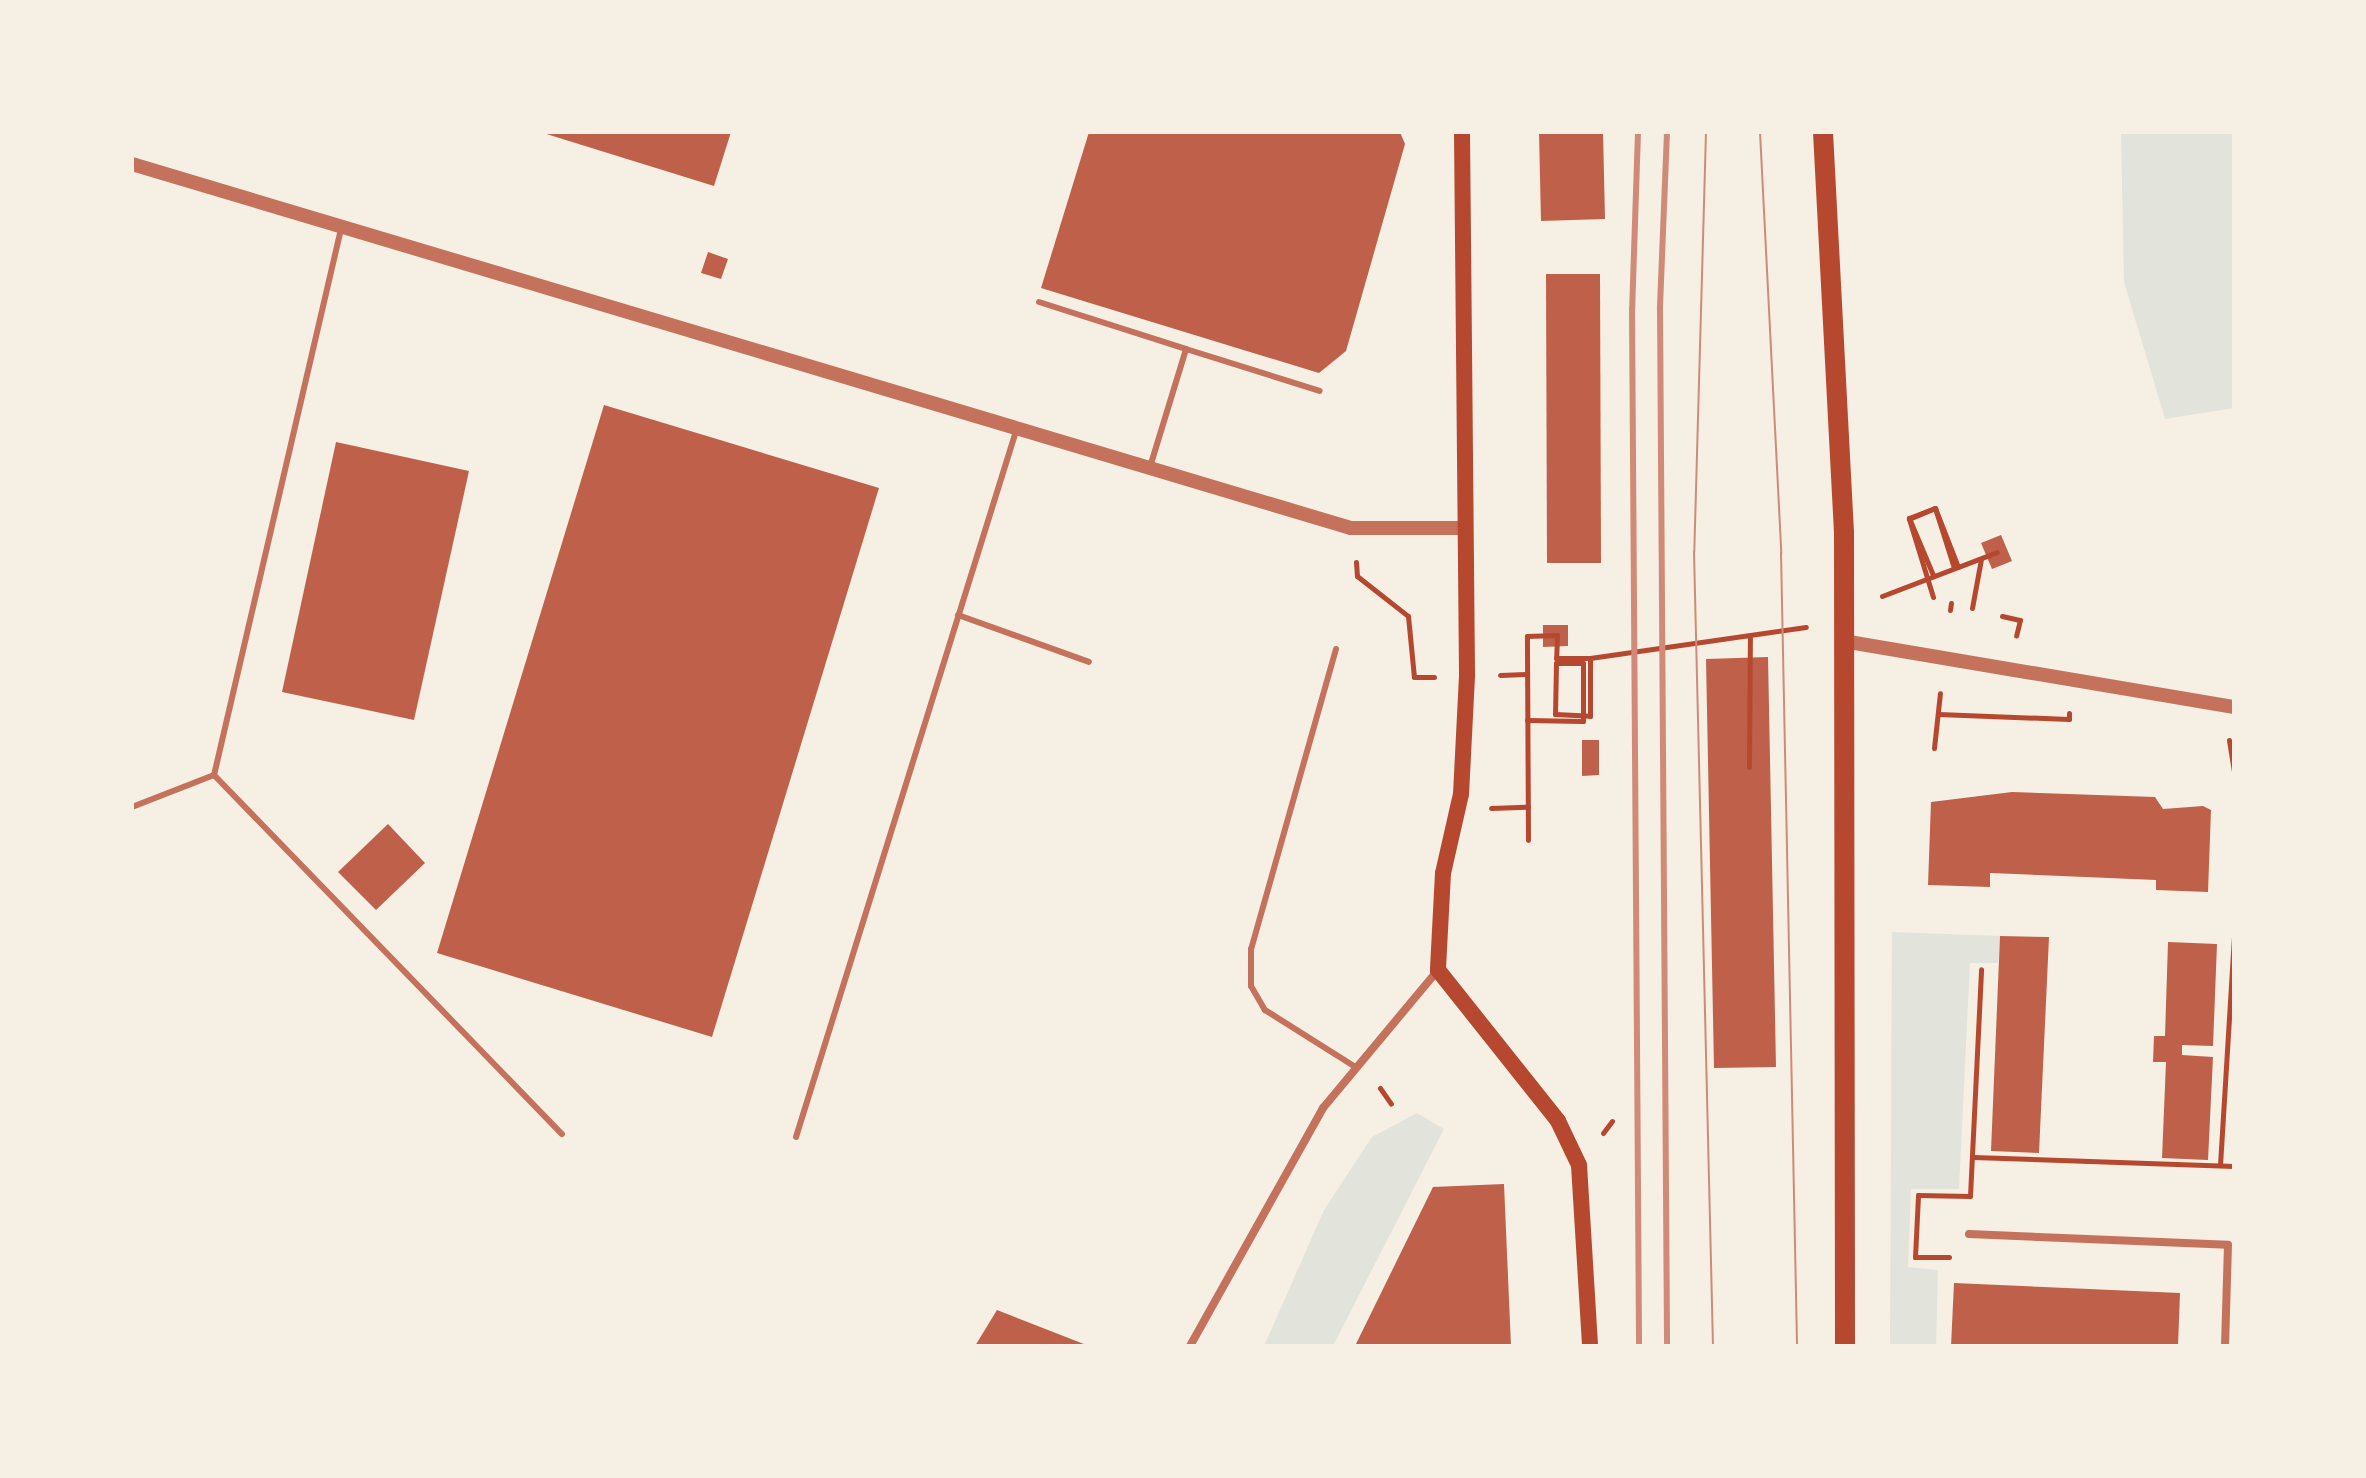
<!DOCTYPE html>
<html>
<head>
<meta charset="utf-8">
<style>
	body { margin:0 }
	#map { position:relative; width:2366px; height:1478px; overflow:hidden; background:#f6efe4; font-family:"Fira Sans Condensed",sans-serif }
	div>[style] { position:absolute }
	.green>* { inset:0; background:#e2e4dc }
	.building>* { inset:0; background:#bf614a }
	.path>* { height:5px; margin:-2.5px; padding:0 2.5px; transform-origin:2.5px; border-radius:2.5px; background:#b5482f }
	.service>* { height:6px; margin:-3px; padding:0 3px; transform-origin:3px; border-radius:3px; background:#c5725c }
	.minor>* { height:8px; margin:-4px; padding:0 4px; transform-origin:4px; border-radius:4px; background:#c5725c }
	.tertiary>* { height:14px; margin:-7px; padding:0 7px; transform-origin:7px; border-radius:7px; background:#c5725c }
	.secondary>* { height:16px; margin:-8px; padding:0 8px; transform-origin:8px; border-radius:8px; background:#b5482f }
	.primary>* { height:20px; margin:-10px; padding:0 10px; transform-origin:10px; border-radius:10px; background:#b5482f }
	.tram>* { height:2px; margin:-1px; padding:0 1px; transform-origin:1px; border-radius:1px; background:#cf8b77 }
	.rail>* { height:6px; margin:-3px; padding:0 3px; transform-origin:3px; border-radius:3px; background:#cf8b77 }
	span { translate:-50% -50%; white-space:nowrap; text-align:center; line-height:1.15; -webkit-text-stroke:6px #f6efe4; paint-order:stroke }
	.frame { position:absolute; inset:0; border:134px solid #f6efe4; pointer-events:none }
</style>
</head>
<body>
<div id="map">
	<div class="green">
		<i style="clip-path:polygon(2121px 132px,2234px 132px,2234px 408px,2165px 419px,2124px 282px)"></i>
		<i style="clip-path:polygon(1892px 932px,2000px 936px,1998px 963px,1970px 963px,1959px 1189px,1911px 1189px,1908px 1267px,1938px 1270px,1936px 1346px,1890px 1346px)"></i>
		<i style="clip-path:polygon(1417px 1113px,1444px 1129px,1333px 1346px,1264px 1346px,1324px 1210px,1372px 1137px)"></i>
	</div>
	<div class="building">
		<i style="clip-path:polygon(540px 132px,731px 132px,714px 186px)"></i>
		<i style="clip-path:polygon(1089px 132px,1400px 132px,1405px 144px,1346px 351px,1319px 373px,1041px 288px)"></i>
		<i style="clip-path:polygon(1539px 132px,1603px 132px,1605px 219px,1541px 221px)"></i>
		<i style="clip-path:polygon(708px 252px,728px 259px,721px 279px,701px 273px)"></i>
		<i style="clip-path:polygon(1546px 274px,1600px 274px,1601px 563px,1547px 563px)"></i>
		<i style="clip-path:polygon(604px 405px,879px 488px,712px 1037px,437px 953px)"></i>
		<i style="clip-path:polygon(336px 442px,469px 471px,414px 720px,282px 692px)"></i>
		<i style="clip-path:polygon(2001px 535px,2012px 561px,1992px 569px,1981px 543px)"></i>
		<i style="clip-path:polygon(1543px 625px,1568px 625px,1568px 646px,1543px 647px)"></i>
		<i style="clip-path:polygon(1768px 657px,1776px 1067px,1714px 1068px,1706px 659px)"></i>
		<i style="clip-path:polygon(1582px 740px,1599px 740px,1599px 775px,1582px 776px)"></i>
		<i style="clip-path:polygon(2012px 792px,2155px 797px,2163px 809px,2203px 806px,2211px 810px,2208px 892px,2156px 890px,2156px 880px,1990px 873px,1990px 887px,1928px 885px,1931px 802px)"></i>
		<i style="clip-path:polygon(388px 824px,425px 863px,376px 910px,338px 872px)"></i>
		<i style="clip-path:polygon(2000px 936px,2049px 937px,2039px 1153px,1991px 1151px)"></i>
		<i style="clip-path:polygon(2168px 942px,2217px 944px,2213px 1046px,2182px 1045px,2182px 1055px,2213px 1057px,2208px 1160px,2162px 1158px,2166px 1062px,2153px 1062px,2154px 1036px,2165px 1036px)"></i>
		<i style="clip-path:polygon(1504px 1184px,1511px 1346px,1355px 1346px,1433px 1187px)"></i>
		<i style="clip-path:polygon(1954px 1283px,2180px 1293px,2178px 1346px,1951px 1346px)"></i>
		<i style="clip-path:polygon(997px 1310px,1089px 1346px,975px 1346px)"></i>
	</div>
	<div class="path">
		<i style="left:1356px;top:562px;width:14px;rotate:86deg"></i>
		<i style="left:1357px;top:576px;width:65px;rotate:38.1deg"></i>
		<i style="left:1408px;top:616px;width:61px;rotate:84.4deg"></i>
		<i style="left:1414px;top:677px;width:20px"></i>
		<i style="left:1933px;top:575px;width:62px;rotate:-112.8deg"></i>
		<i style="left:1909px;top:518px;width:28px;rotate:-21deg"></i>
		<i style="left:1935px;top:508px;width:63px;rotate:68.7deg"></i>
		<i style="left:1882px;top:596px;width:123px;rotate:-20.9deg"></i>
		<i style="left:1933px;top:597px;width:82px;rotate:-107.1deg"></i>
		<i style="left:1909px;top:519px;width:28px;rotate:-23deg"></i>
		<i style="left:1935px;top:508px;width:63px;rotate:72.4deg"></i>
		<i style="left:1972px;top:608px;width:50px;rotate:-79.6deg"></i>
		<i style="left:1950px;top:610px;width:7px;rotate:-82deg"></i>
		<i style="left:2002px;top:616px;width:18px;rotate:13deg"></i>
		<i style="left:2020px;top:620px;width:16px;rotate:104deg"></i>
		<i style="left:1500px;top:675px;width:27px;rotate:-2deg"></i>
		<i style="left:1938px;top:714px;width:131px;rotate:2.2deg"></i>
		<i style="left:2069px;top:719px;width:6px;rotate:-90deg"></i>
		<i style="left:1527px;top:720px;width:56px;rotate:1deg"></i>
		<i style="left:1583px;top:721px;width:58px;rotate:-90deg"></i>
		<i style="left:1583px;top:663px;width:27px;rotate:180deg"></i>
		<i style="left:1556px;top:663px;width:51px;rotate:91.1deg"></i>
		<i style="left:1555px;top:714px;width:35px;rotate:3deg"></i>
		<i style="left:1590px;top:716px;width:58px;rotate:-90deg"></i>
		<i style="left:2229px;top:740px;width:33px;rotate:81deg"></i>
		<i style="left:1934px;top:748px;width:55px;rotate:-83.8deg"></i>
		<i style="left:1749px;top:767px;width:131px;rotate:-89.6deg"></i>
		<i style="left:1491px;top:808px;width:37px;rotate:-2deg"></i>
		<i style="left:1528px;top:840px;width:204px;rotate:-90.3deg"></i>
		<i style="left:1527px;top:636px;width:30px;rotate:-2deg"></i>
		<i style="left:1557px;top:635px;width:23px;rotate:92deg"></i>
		<i style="left:1556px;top:658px;width:34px"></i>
		<i style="left:1590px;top:658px;width:218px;rotate:-8.2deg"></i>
		<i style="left:1380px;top:1088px;width:19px;rotate:55deg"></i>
		<i style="left:1603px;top:1133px;width:15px;rotate:-53deg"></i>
		<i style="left:1973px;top:1157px;width:261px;rotate:2deg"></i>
		<i style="left:2220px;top:1165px;width:228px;rotate:-86.5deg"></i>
		<i style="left:1949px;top:1257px;width:34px;rotate:180deg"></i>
		<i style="left:1915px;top:1257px;width:62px;rotate:-87.2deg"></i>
		<i style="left:1918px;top:1195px;width:52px;rotate:1.1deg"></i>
		<i style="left:1970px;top:1196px;width:227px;rotate:-87.2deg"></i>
	</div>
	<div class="service">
		<i style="left:341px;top:229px;width:561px;rotate:103.09deg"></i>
		<i style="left:214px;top:775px;width:500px;rotate:45.9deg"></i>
		<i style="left:1039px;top:302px;width:154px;rotate:17.7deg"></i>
		<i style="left:1150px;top:467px;width:123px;rotate:-73deg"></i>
		<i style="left:1186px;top:349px;width:140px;rotate:17.4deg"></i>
		<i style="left:958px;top:615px;width:139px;rotate:19.7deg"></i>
		<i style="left:1336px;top:649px;width:312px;rotate:105.8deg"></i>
		<i style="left:1251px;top:949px;width:37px;rotate:90deg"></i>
		<i style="left:1251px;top:986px;width:28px;rotate:60deg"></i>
		<i style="left:1265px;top:1010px;width:105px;rotate:32.2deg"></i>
		<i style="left:132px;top:807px;width:88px;rotate:-21.3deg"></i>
		<i style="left:796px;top:1137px;width:743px;rotate:-72.69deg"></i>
	</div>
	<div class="minor">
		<i style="left:1969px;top:1234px;width:259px;rotate:2.4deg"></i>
		<i style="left:2228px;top:1245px;width:101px;rotate:91.7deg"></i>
		<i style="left:1190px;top:1346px;width:273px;rotate:-60.8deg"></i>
		<i style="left:1323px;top:1108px;width:180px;rotate:-50.2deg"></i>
	</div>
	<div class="tertiary">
		<i style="left:132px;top:164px;width:1272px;rotate:16.63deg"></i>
		<i style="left:1351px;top:528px;width:113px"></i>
		<i style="left:1843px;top:641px;width:397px;rotate:9.6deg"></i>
	</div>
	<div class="secondary">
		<i style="left:1462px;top:132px;width:544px;rotate:89.47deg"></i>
		<i style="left:1467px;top:676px;width:118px;rotate:92.9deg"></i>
		<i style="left:1461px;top:794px;width:81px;rotate:102.8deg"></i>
		<i style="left:1443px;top:873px;width:97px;rotate:93deg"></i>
		<i style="left:1438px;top:970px;width:193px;rotate:51.5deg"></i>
		<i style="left:1558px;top:1121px;width:49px;rotate:64.5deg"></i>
		<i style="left:1579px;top:1165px;width:181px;rotate:86.5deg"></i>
	</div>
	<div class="primary">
		<i style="left:1823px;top:132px;width:401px;rotate:87deg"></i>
		<i style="left:1844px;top:532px;width:814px;rotate:89.93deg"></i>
	</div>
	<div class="tram">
		<i style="left:1706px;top:132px;width:420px;rotate:91.6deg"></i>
		<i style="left:1694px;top:552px;width:794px;rotate:88.63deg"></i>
		<i style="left:1760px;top:132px;width:422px;rotate:87.1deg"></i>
		<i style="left:1781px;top:553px;width:793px;rotate:88.84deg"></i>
	</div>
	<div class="rail">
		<i style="left:1638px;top:132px;width:177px;rotate:91.9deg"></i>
		<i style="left:1632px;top:309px;width:1037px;rotate:89.61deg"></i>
		<i style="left:1667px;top:132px;width:177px;rotate:92.3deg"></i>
		<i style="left:1660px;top:309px;width:1037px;rotate:89.61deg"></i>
	</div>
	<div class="frame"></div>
</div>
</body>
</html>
